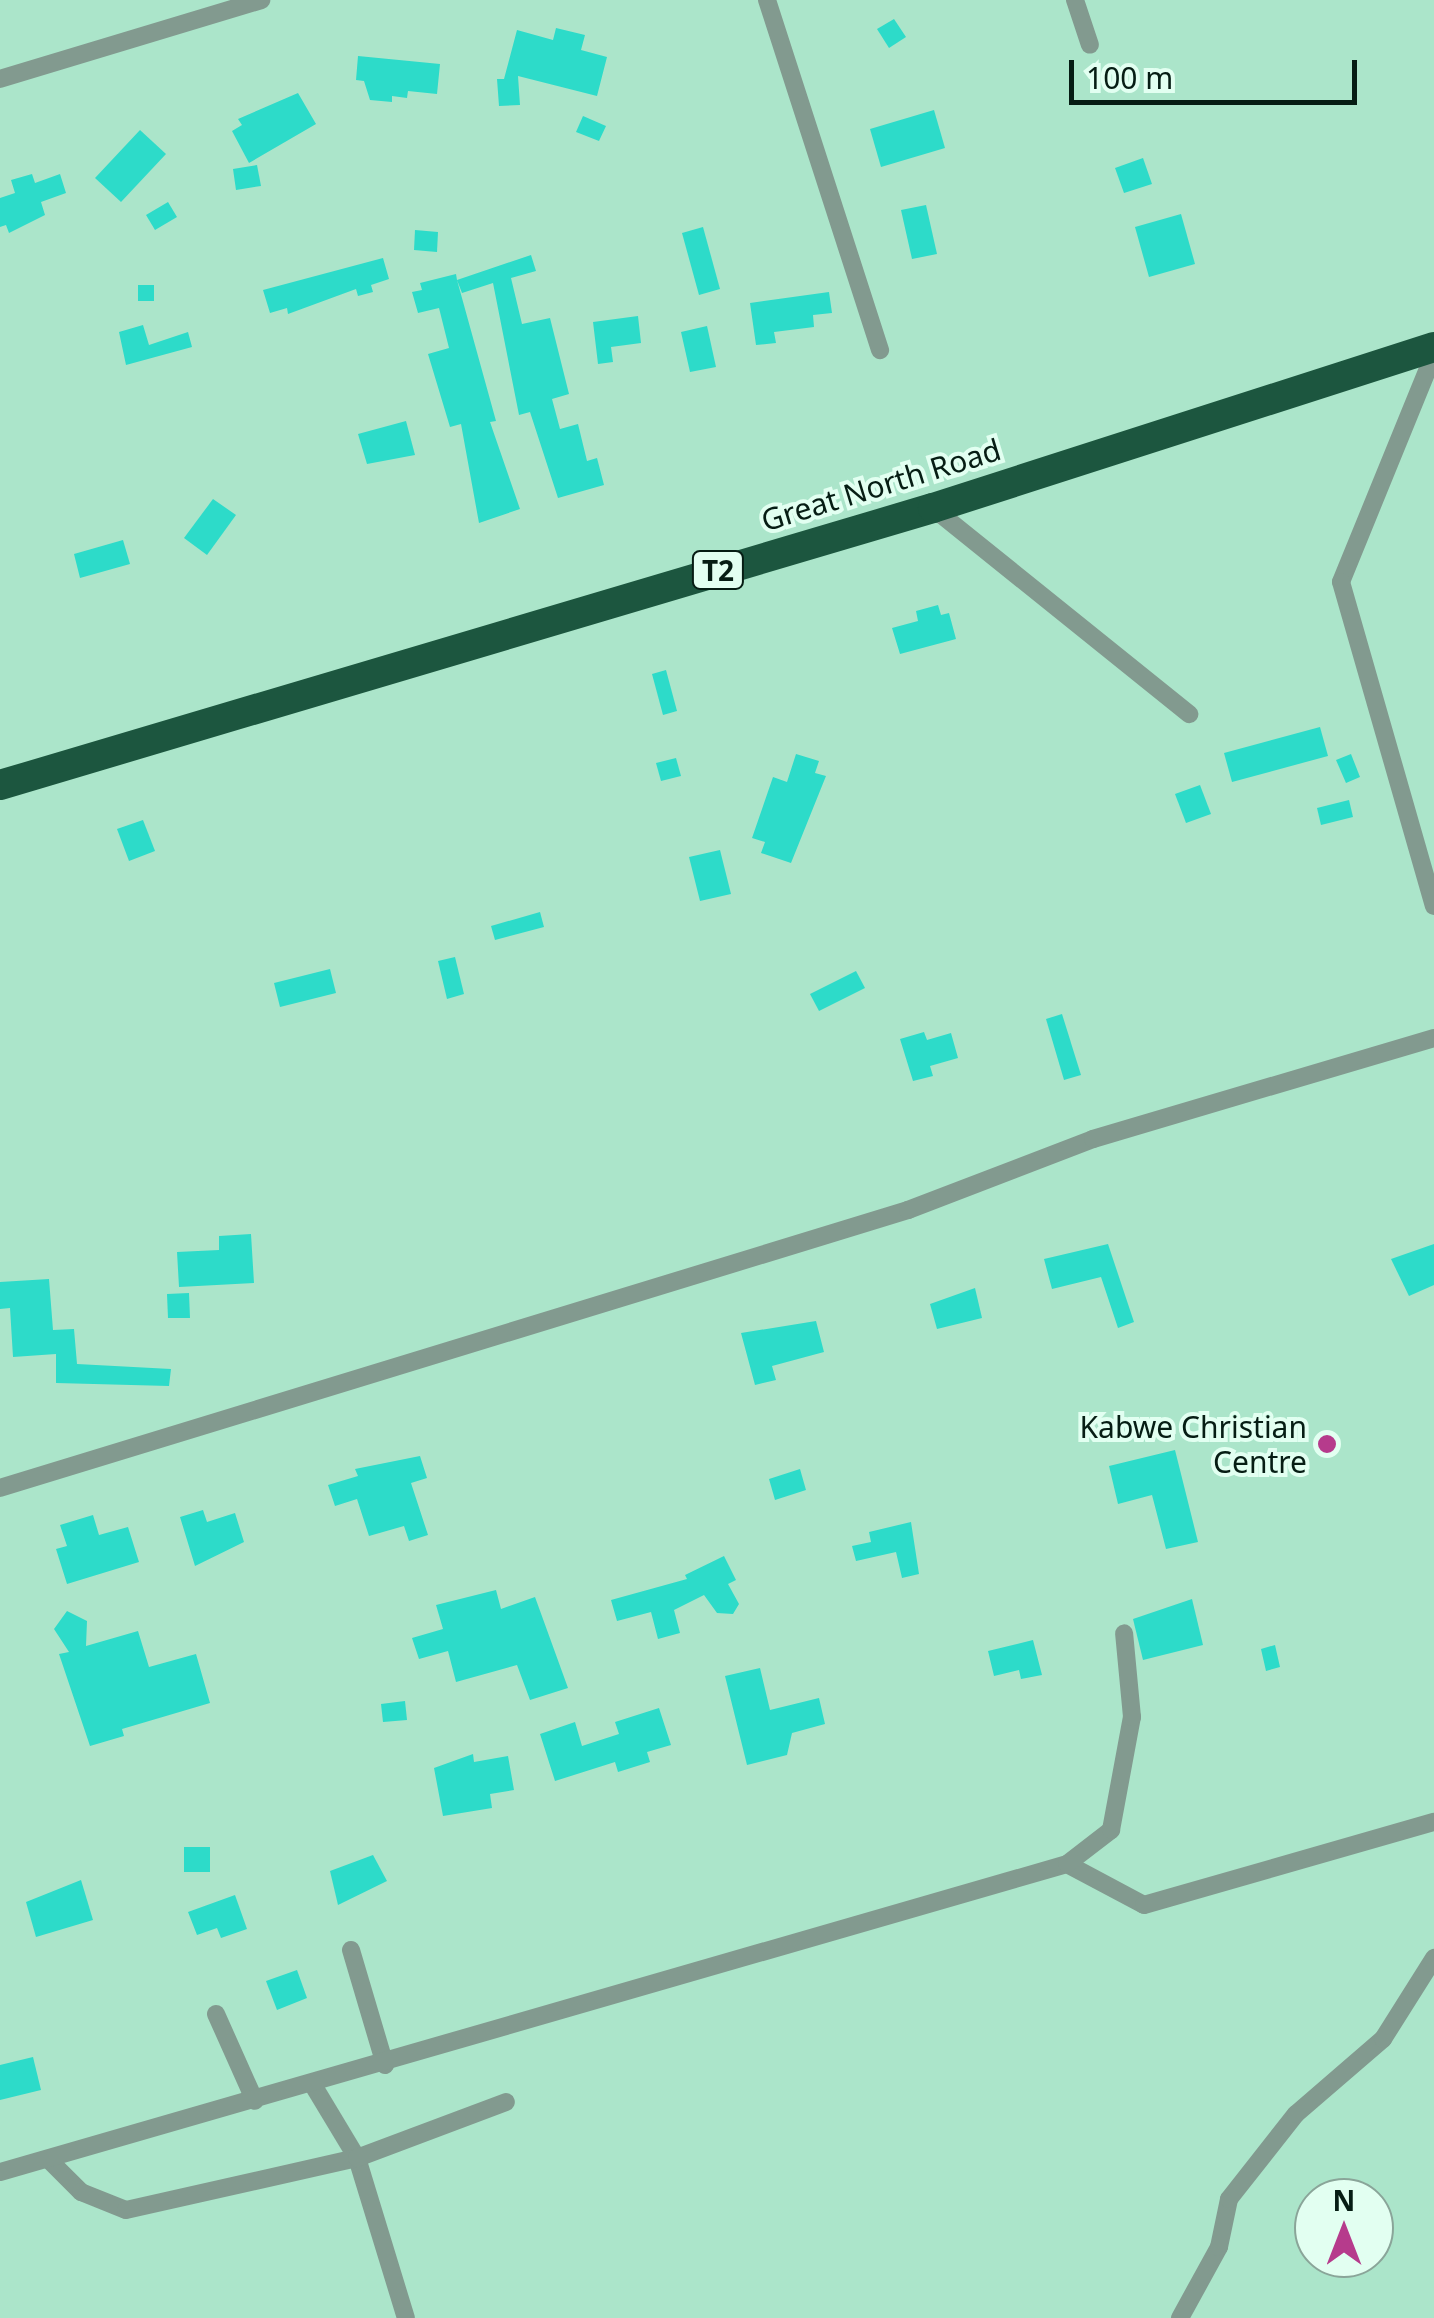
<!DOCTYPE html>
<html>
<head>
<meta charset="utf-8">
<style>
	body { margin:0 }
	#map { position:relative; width:1434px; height:2318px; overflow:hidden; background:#abe5ca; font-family:"Noto Sans",sans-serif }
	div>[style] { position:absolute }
	.building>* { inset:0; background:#2ddbc9 }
	.street>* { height:18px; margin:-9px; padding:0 9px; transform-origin:9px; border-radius:9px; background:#829a8f }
	.highway>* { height:30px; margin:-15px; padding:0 15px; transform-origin:15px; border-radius:15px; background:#1c563f }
	.dots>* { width:28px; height:28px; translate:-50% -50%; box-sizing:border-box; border:5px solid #e2fff1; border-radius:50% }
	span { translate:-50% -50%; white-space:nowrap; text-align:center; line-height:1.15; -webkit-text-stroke:8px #e2fff1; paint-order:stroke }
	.shield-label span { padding:2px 8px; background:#e2fff1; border:2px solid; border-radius:8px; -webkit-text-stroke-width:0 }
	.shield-label { font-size:28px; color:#061d14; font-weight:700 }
	.street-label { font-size:30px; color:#061d14 }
	.poi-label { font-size:30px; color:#061d14 }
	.right { translate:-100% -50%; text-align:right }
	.north { position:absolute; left:1294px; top:2178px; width:100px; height:100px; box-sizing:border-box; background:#e2fff1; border:2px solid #8aa599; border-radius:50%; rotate:0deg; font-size:28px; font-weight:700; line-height:40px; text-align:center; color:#061d14 }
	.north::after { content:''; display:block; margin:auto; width:35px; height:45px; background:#b63b8c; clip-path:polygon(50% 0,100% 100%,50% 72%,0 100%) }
	.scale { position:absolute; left:1069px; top:60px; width:288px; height:45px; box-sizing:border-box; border:5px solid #061d14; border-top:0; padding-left:12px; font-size:30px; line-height:35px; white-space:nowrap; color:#061d14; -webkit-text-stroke:8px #e2fff1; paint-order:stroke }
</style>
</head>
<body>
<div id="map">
	<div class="building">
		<i style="clip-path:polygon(894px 19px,906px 37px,889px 48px,877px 29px)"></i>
		<i style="clip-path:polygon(556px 28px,585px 35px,581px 50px,607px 57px,597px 96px,518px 76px,520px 105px,499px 106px,497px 79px,504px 79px,517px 30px,553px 40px)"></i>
		<i style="clip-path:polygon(358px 56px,440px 64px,437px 94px,408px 91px,407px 98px,392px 96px,392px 102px,370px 100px,364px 81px,356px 80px)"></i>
		<i style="clip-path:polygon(298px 93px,316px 124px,249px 163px,232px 131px,242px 125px,238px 119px)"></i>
		<i style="clip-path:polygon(934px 110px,945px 148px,881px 167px,870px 129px)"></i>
		<i style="clip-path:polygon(583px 116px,606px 126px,599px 141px,576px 132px)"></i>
		<i style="clip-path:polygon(140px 130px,166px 154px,121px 202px,95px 178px)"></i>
		<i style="clip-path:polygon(1143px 158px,1152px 184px,1124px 193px,1115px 168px)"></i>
		<i style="clip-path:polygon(257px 165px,261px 186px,236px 190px,233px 169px)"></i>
		<i style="clip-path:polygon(32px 174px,35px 183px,60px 174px,66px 193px,41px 202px,45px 215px,9px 233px,6px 225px,0 227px,0 198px,15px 193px,11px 180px)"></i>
		<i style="clip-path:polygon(168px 202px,177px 217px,155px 230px,146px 215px)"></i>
		<i style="clip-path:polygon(926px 205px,937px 254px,912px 259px,901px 210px)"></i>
		<i style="clip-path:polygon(1181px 214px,1195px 264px,1149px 277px,1135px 227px)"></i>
		<i style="clip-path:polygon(703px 227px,720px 289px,699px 295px,682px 233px)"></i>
		<i style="clip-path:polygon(415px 230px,438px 232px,437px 252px,414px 250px)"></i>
		<i style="clip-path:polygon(531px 255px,536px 271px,511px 278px,522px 324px,550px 318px,569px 394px,552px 399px,560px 429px,578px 424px,587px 461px,597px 458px,604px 485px,558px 498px,530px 412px,519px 415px,493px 283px,462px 293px,457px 280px,496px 421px,490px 422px,520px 509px,479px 523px,461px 424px,450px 427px,428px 354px,449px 348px,439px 308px,418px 313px,412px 292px,422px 290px,420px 283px,456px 274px,457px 280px)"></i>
		<i style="clip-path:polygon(383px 258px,389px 279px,371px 285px,373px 292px,358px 296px,356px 289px,288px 314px,287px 308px,270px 313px,263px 290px)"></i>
		<i style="clip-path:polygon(138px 285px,154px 285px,154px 301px,138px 301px)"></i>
		<i style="clip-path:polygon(829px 292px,832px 313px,813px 315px,814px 327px,774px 332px,776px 343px,756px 345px,750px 303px)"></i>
		<i style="clip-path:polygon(638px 316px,641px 343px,611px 347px,613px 362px,598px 364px,593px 322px)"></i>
		<i style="clip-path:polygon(143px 325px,149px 345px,188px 332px,192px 347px,126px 365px,119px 332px)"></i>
		<i style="clip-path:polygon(707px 326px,716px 367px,690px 372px,681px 332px)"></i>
		<i style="clip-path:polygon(406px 421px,415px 455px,367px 464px,358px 434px)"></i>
		<i style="clip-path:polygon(213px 499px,236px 515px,207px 555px,184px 538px)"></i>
		<i style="clip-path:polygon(123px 540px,130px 564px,80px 578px,74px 554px)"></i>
		<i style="clip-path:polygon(938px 605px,941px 615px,949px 613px,956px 639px,900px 654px,892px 628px,918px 621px,916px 611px)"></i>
		<i style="clip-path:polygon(666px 670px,677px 711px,663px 715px,652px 674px)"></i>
		<i style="clip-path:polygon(1320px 727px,1328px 756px,1232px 782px,1224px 753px)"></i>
		<i style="clip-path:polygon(796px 754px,819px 761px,815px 773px,826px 776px,791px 863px,761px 853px,765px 842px,752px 838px,773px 777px,787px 782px)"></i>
		<i style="clip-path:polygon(1351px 754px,1360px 777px,1346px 783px,1336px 760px)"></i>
		<i style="clip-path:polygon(676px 758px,681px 776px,661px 781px,656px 763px)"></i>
		<i style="clip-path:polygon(1200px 785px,1211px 814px,1186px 823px,1175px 794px)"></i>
		<i style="clip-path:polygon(1349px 800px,1353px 817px,1321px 825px,1317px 808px)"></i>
		<i style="clip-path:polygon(143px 820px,155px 851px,129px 861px,117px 829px)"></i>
		<i style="clip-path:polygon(720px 850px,731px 894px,700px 901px,689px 857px)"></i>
		<i style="clip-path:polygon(540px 912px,544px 927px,495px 940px,491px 926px)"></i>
		<i style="clip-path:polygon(455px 957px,464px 994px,447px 999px,438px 961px)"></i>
		<i style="clip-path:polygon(330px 969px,336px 993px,280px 1007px,274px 983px)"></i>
		<i style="clip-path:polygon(856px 971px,865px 988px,819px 1011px,810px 994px)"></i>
		<i style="clip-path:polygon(1062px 1014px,1081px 1075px,1064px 1080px,1046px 1019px)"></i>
		<i style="clip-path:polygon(924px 1032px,927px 1040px,951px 1033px,958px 1058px,930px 1066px,933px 1076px,913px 1081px,900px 1039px)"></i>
		<i style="clip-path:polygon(251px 1234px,254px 1283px,179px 1287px,177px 1252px,219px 1250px,219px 1236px)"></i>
		<i style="clip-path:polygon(1108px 1244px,1134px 1322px,1118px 1328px,1101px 1277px,1052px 1289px,1044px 1259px)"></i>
		<i style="clip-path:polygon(1434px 1244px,1434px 1285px,1409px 1296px,1391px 1259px)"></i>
		<i style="clip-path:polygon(49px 1279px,53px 1330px,74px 1329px,77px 1364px,171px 1369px,169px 1386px,56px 1383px,56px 1354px,13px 1357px,10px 1308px,0 1309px,0 1282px)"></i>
		<i style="clip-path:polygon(975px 1288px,982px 1318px,937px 1329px,930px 1304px)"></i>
		<i style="clip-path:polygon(189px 1293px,190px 1318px,168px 1318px,167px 1294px)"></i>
		<i style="clip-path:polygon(816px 1321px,824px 1352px,772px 1366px,776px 1380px,755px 1385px,741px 1333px)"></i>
		<i style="clip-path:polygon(1175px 1450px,1198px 1542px,1166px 1549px,1152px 1495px,1118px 1504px,1109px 1466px)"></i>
		<i style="clip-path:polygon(420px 1456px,427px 1478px,411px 1483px,428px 1535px,409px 1541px,404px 1526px,369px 1536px,357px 1499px,335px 1506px,328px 1485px,358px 1476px,355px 1469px)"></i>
		<i style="clip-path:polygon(800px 1469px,806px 1490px,775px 1500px,769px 1479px)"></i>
		<i style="clip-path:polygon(203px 1510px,207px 1522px,235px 1513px,244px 1542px,195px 1566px,180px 1517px)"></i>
		<i style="clip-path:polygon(93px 1515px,99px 1535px,128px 1527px,139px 1562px,67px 1584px,56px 1549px,67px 1546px,60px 1525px)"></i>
		<i style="clip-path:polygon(911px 1522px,919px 1574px,902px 1578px,896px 1552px,856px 1561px,852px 1546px,871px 1542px,869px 1532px)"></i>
		<i style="clip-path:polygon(724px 1556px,736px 1580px,728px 1584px,739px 1604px,733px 1614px,717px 1613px,704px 1595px,674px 1610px,680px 1633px,658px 1639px,651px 1612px,617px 1621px,611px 1600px,687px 1579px,685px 1575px)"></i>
		<i style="clip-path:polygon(496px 1590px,501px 1609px,535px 1597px,568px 1688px,530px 1700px,517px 1665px,456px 1682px,448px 1651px,419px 1659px,412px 1638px,443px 1629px,436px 1605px)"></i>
		<i style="clip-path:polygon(1192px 1599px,1203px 1645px,1143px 1660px,1133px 1619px)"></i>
		<i style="clip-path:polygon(67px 1611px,87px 1621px,86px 1646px,138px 1631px,149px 1667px,196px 1654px,210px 1703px,122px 1729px,124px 1736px,90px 1746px,59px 1654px,69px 1652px,54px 1629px)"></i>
		<i style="clip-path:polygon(1033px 1640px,1042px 1675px,1021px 1679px,1019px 1670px,994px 1676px,988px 1651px)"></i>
		<i style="clip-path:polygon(1275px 1645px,1280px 1667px,1266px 1671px,1261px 1649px)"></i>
		<i style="clip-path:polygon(760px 1668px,770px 1710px,819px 1698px,825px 1724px,792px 1733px,787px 1755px,747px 1765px,725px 1676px)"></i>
		<i style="clip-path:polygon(405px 1701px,407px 1720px,383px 1722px,381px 1704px)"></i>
		<i style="clip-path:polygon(659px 1708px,671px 1745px,647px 1752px,650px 1762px,618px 1772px,615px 1762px,555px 1781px,540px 1734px,575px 1722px,582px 1746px,619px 1734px,615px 1722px)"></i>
		<i style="clip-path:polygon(473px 1754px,474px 1762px,508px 1756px,514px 1790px,490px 1794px,492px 1808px,443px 1816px,434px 1768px)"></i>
		<i style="clip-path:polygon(184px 1847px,210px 1847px,210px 1872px,184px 1872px)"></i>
		<i style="clip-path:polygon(373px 1855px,387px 1881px,338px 1905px,330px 1871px)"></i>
		<i style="clip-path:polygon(81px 1880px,93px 1920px,36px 1937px,26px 1902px)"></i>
		<i style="clip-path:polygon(235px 1895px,247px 1929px,221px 1938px,217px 1928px,197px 1935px,188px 1912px)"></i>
		<i style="clip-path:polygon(297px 1970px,307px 1998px,277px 2010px,266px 1981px)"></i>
		<i style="clip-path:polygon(33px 2057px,41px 2090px,0 2100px,0 2065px)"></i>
	</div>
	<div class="street">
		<i style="left:767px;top:0;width:368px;rotate:72.1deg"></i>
		<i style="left:1075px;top:0;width:47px;rotate:71.6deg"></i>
		<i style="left:0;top:79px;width:273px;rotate:-16.8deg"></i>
		<i style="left:1434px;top:354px;width:246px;rotate:112.2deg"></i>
		<i style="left:1341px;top:582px;width:337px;rotate:74deg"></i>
		<i style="left:933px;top:508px;width:329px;rotate:38.8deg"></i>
		<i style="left:0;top:1488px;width:950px;rotate:-17.02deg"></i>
		<i style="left:908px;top:1210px;width:198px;rotate:-21deg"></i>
		<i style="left:1093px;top:1139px;width:356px;rotate:-16.5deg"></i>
		<i style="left:1067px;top:1864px;width:87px;rotate:28deg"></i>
		<i style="left:1144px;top:1905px;width:302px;rotate:-16deg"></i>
		<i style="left:351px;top:1950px;width:120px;rotate:73.5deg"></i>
		<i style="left:216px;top:2014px;width:95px;rotate:65.9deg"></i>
		<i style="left:313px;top:2085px;width:85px;rotate:58.9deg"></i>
		<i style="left:357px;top:2158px;width:167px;rotate:73deg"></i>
		<i style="left:48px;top:2159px;width:47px;rotate:45deg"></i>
		<i style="left:81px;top:2192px;width:48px;rotate:21.8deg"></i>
		<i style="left:126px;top:2210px;width:237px;rotate:-12.7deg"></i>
		<i style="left:357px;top:2158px;width:159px;rotate:-20.6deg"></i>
		<i style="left:0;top:2172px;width:1111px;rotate:-16.1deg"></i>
		<i style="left:1067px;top:1864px;width:56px;rotate:-37.7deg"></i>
		<i style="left:1111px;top:1830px;width:115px;rotate:-79.5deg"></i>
		<i style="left:1132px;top:1717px;width:84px;rotate:-95.4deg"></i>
		<i style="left:1180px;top:2318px;width:81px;rotate:-61.2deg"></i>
		<i style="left:1219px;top:2247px;width:49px;rotate:-78.2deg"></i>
		<i style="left:1229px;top:2199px;width:108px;rotate:-51.8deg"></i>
		<i style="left:1296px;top:2114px;width:115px;rotate:-40.8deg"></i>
		<i style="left:1383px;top:2039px;width:96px;rotate:-57.8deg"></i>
	</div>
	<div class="highway">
		<i style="left:0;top:785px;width:973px;rotate:-16.54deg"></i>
		<i style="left:933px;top:508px;width:526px;rotate:-17.82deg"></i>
	</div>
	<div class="dots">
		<i style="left:1327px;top:1444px;background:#b63b8c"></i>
	</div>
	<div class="shield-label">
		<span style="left:718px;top:570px">T2</span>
	</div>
	<div class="street-label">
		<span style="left:881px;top:485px;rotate:-17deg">Great North Road</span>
	</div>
	<div class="poi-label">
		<span class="right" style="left:1307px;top:1444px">Kabwe Christian<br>Centre</span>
	</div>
	<div class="north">N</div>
	<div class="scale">100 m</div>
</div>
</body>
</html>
